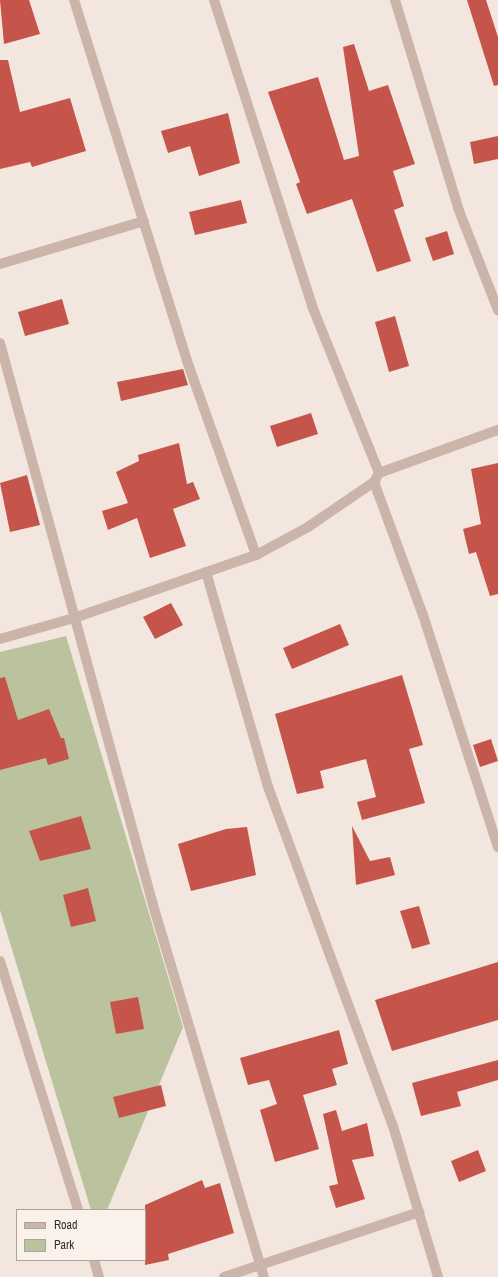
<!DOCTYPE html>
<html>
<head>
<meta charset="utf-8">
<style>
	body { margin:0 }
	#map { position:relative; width:498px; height:1277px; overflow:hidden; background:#f3e6de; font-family:"Archivo Narrow",sans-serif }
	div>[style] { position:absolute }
	.green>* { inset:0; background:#bbc29e }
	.building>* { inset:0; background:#c5554a }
	.street>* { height:10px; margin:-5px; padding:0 5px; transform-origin:5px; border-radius:5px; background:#cbb4aa }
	span { translate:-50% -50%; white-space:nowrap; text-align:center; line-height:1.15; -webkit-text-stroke:3.5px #faf1eb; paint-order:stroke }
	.legend { position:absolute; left:16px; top:1209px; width:130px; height:52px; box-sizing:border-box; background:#faf1eb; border:1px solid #aca29e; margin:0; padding:5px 7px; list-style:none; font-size:12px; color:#382c2a }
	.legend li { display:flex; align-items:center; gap:8px; height:20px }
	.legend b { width:20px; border:1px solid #aca29e }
</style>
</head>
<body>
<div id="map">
	<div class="green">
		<i style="clip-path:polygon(66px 636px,183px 1027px,107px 1210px,91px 1210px,0 910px,0 652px)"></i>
	</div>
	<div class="building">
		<i style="clip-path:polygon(0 0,29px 0,40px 34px,4px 44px)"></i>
		<i style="clip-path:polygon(467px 0,486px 0,498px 37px,498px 85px,494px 86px)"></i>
		<i style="clip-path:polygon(354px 44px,369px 91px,388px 85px,415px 164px,393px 171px,404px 206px,394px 210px,411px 261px,377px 272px,352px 199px,307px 214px,296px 184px,300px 182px,268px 92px,318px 77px,344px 160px,359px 156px,343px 47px)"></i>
		<i style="clip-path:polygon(0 60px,8px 60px,20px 112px,70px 98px,86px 151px,32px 167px,30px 162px,0 169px)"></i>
		<i style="clip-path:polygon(228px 113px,240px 163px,199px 176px,190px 146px,168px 153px,161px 131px)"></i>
		<i style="clip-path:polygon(498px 136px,498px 159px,474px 164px,470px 142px)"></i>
		<i style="clip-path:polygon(241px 200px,247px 223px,195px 235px,189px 212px)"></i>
		<i style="clip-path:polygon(447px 231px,454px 254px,433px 261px,425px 238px)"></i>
		<i style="clip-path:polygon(62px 299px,69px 324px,25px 336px,18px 312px)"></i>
		<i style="clip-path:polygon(395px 316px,409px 366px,389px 372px,375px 322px)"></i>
		<i style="clip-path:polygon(183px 369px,188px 385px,121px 401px,117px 382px)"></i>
		<i style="clip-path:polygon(311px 413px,318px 434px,277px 447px,270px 426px)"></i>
		<i style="clip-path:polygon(179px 443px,187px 484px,193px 482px,200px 499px,173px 509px,186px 546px,150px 558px,137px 518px,108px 530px,102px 511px,128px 503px,116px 472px,139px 461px,138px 455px)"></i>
		<i style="clip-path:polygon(498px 463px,498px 594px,490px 596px,476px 552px,469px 554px,463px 529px,481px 524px,471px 469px)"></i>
		<i style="clip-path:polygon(27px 475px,40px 525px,10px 532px,0 483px)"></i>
		<i style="clip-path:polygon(171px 603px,183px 625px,155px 639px,143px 617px)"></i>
		<i style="clip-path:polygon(340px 624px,349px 645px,292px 669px,283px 648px)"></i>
		<i style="clip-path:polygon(402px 675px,423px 745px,409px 749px,425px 803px,362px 820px,357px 802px,376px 797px,366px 759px,320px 771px,324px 788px,297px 794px,275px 714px)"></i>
		<i style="clip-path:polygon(5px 677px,18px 720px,49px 709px,61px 738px,64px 738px,69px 759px,48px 765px,46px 758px,0 770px,0 678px)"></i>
		<i style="clip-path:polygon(491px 739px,498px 761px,480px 767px,473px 745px)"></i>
		<i style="clip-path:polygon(81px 816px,91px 849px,40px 861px,29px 831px)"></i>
		<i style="clip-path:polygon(352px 826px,370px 861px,390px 857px,395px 875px,356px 885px)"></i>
		<i style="clip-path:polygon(247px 827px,256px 875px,191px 891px,178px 844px,226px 829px)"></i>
		<i style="clip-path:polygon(88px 888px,96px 921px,71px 927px,63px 895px)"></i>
		<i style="clip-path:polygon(419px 906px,430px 944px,412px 949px,400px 911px)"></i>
		<i style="clip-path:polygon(498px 962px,498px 1020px,392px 1051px,375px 1000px)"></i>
		<i style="clip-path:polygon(138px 997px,144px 1029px,116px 1034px,110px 1002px)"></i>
		<i style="clip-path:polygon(339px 1030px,348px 1064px,332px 1069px,337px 1085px,303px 1095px,319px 1149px,275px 1162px,260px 1110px,277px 1104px,269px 1080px,248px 1085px,240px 1058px)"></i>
		<i style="clip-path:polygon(498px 1060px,498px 1080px,457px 1092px,461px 1106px,421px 1116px,412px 1083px)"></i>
		<i style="clip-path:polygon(161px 1085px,166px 1106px,119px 1118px,113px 1097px)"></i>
		<i style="clip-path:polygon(336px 1110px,342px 1131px,367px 1123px,374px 1156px,352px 1160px,365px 1199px,336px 1208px,329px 1186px,338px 1184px,323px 1114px)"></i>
		<i style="clip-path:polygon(478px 1150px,486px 1171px,459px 1182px,451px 1161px)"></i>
		<i style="clip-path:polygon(202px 1180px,205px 1188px,220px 1183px,234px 1233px,168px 1254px,169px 1260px,145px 1265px,145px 1205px)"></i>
	</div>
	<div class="street">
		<i style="left:74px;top:0;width:378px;rotate:72.6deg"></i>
		<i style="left:187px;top:361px;width:206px;rotate:70.4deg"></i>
		<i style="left:214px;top:0;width:321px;rotate:72.2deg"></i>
		<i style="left:312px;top:306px;width:180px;rotate:68.1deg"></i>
		<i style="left:395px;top:0;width:217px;rotate:73.1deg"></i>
		<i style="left:458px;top:208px;width:110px;rotate:68.6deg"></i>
		<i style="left:0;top:264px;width:150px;rotate:-16.6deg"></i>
		<i style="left:0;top:343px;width:582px;rotate:74.77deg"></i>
		<i style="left:153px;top:905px;width:388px;rotate:73.4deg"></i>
		<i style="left:374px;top:482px;width:142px;rotate:69.8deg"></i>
		<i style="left:423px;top:615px;width:244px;rotate:72.1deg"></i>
		<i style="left:206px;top:572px;width:221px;rotate:73.9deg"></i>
		<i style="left:267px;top:784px;width:364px;rotate:69.8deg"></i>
		<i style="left:393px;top:1126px;width:158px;rotate:73.4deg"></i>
		<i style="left:0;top:639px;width:77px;rotate:-15.8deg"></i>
		<i style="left:74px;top:618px;width:193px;rotate:-19.1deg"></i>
		<i style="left:256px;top:555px;width:59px;rotate:-28.3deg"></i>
		<i style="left:308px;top:527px;width:80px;rotate:-34.3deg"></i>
		<i style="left:374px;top:482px;width:10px;rotate:-61deg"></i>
		<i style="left:379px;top:473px;width:127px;rotate:-19.9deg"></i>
		<i style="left:0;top:961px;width:261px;rotate:72.6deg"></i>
		<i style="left:94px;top:1260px;width:18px;rotate:74deg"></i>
		<i style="left:224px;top:1277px;width:206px;rotate:-18.4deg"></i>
	</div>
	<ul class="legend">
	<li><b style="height:5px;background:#cbb4aa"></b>Road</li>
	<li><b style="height:11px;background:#bbc29e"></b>Park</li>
	</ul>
</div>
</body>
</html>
